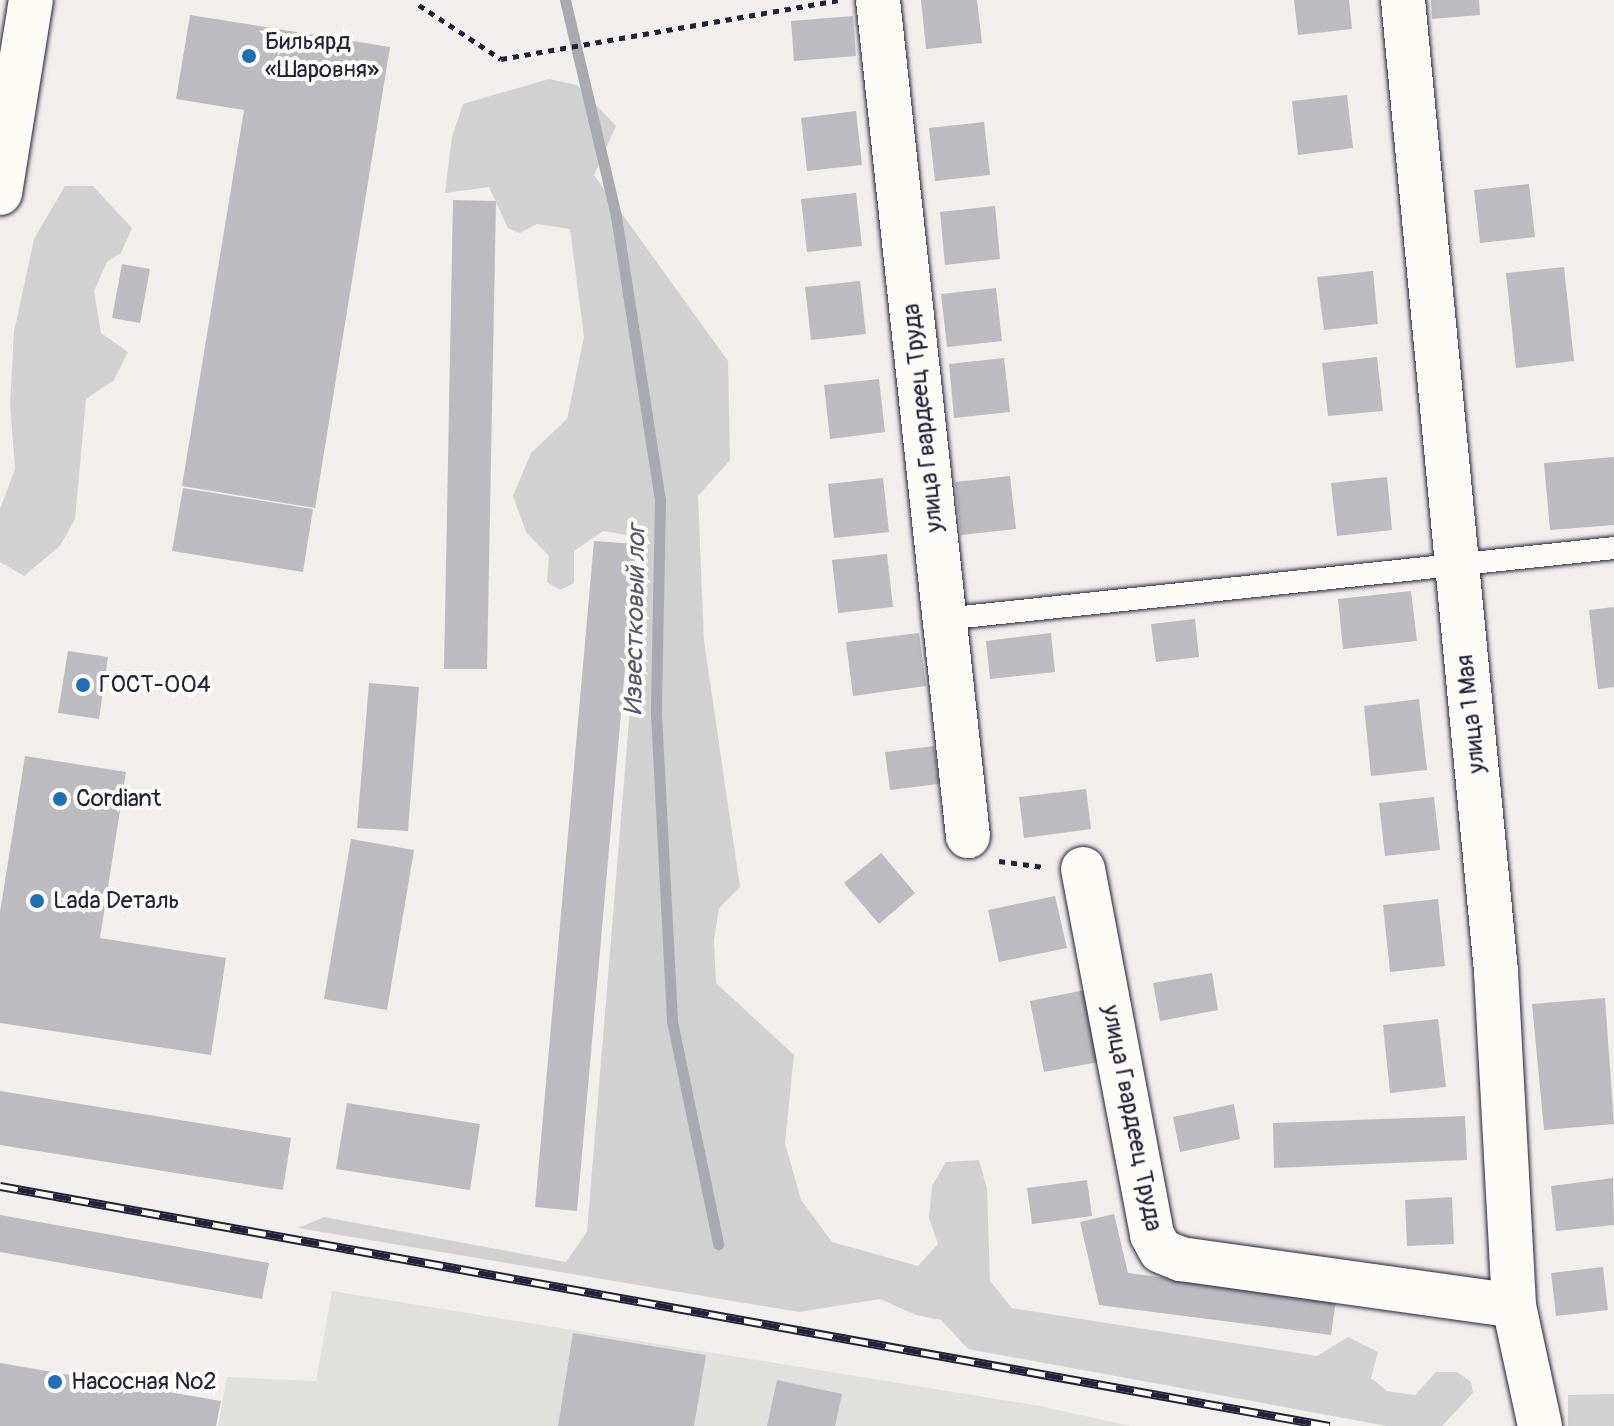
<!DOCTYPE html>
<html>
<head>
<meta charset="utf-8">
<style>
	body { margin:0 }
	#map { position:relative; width:1614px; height:1426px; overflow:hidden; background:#f0efec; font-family:Pangolin,sans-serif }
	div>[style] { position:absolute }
	.built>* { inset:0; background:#e0e0df }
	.green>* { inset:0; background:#d2d1d1 }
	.stream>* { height:11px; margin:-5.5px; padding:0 5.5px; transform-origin:5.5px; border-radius:5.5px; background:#a9a9b0 }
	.building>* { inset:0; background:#bcbcc0 }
	.path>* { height:5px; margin-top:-2.5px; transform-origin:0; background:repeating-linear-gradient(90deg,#22223b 0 6px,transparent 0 12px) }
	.roads { filter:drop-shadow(0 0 2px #22223b) drop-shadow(0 0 2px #22223b) }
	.lane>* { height:22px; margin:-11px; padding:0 11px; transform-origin:11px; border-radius:11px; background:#fdfcf7 }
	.street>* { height:44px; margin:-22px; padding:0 22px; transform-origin:22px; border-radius:22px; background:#fdfcf7 }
	.secondary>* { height:44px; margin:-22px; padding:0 22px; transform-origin:22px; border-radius:22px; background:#fdfcf7 }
	.rail>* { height:9px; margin-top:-4.5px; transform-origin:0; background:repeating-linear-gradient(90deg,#fdfcf7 0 18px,#22223b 0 36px); box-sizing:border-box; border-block:2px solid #22223b }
	.dots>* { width:22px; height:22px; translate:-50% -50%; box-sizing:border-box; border:4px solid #fdfcf7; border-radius:50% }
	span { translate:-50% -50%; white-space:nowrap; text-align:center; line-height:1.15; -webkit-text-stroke:8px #fdfcf7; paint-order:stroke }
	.poi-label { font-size:24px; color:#22223b }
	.left { translate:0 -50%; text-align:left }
	.street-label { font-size:24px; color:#22223b }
	.water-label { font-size:26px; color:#58586a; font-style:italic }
</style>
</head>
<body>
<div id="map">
	<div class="built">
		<i style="clip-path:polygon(332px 1291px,1040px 1406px,1130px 1426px,218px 1426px,227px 1377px,316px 1381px)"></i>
	</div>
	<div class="green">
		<i style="clip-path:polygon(549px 79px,577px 85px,616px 126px,594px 175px,728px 361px,730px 460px,698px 496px,704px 641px,740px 887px,719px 908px,714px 940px,716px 983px,794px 1055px,785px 1143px,801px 1200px,832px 1242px,918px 1266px,938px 1244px,929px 1218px,932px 1186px,946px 1162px,979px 1160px,987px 1189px,990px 1281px,1012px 1308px,1317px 1356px,1348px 1337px,1378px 1352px,1371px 1378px,1387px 1391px,1415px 1395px,1436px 1372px,1457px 1372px,1471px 1382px,1473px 1393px,1442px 1426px,1387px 1426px,968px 1349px,941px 1320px,916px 1315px,880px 1299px,799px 1312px,298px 1228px,324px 1217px,566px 1262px,587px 1232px,644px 538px,603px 531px,574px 551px,574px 583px,560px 590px,547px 582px,549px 556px,526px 532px,513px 496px,531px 453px,567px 419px,584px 337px,570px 229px,537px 224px,520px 233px,508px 228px,489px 187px,445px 193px,452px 137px,463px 104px)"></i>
		<i style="clip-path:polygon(65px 186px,93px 186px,132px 228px,121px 253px,107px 262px,94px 291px,101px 333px,128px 352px,114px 380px,86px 399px,75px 519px,60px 546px,24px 576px,0 562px,0 509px,15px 469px,10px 404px,14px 332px,34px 239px)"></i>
		<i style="clip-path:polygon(1614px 1394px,1614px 1426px,1568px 1426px,1568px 1395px)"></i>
	</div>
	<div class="stream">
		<i style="left:565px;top:0;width:222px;rotate:76.7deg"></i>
		<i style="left:616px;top:216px;width:286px;rotate:81.2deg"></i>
		<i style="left:660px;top:499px;width:215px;rotate:91.1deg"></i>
		<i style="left:656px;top:714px;width:307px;rotate:87deg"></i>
		<i style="left:672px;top:1021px;width:228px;rotate:78.3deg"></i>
	</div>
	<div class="building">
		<i style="clip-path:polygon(921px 0,977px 0,982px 43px,926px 49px)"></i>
		<i style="clip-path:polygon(1294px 0,1349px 0,1352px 29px,1298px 35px)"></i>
		<i style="clip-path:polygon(1431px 0,1479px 0,1480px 15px,1432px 19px)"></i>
		<i style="clip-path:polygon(190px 15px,390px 47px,315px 508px,182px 486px,244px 110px,176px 99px)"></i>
		<i style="clip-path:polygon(853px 16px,856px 56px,794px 61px,791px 21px)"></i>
		<i style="clip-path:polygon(1347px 95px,1353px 148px,1298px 155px,1292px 101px)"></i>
		<i style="clip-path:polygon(856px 111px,862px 165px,807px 171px,801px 118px)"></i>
		<i style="clip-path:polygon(984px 122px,990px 175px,935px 181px,929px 128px)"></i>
		<i style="clip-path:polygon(1529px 184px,1535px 237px,1480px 243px,1474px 190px)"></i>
		<i style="clip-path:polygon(856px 193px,862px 246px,807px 252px,801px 199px)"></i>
		<i style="clip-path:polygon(453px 200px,496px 201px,487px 669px,444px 669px)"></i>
		<i style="clip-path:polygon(995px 206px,1000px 259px,945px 265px,940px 212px)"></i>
		<i style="clip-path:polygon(122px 264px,150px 269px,140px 323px,112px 318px)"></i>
		<i style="clip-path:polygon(1564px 267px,1574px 361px,1516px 368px,1506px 273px)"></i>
		<i style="clip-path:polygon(1373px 271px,1378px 324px,1324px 330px,1317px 277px)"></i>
		<i style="clip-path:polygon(860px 281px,866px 334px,811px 340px,805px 287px)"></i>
		<i style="clip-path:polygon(996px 288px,1002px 341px,947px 347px,941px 294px)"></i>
		<i style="clip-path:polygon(1377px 357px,1383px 411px,1328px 416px,1322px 363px)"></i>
		<i style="clip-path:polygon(1004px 358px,1010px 412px,954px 418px,949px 364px)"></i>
		<i style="clip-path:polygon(879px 379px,885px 432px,830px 439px,824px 385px)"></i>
		<i style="clip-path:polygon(1614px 457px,1614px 525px,1550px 530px,1544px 463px)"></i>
		<i style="clip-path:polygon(1010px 476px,1016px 529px,961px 535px,955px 482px)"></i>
		<i style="clip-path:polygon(1387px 477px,1392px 530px,1337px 536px,1331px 483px)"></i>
		<i style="clip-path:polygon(883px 478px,889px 532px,834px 538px,828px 484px)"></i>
		<i style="clip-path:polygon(183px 488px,313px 509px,303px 572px,172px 551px)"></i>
		<i style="clip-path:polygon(594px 541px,636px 544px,577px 1211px,535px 1207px)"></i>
		<i style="clip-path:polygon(887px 554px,893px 607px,838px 613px,832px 560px)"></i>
		<i style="clip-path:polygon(1411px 591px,1417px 641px,1343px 649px,1338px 599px)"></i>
		<i style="clip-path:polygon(1614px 607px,1614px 687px,1598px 689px,1589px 610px)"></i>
		<i style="clip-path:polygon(1195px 619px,1199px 657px,1156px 662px,1151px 624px)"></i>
		<i style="clip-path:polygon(919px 633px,926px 686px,853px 696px,846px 642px)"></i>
		<i style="clip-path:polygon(1051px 633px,1055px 672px,990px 679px,986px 641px)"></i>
		<i style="clip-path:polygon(68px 651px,108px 657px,99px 719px,58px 713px)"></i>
		<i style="clip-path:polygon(369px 683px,419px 687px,408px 831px,357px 828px)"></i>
		<i style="clip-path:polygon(1419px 699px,1427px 770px,1371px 776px,1364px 706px)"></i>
		<i style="clip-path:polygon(934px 746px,939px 784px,890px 790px,885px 752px)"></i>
		<i style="clip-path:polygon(25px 756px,126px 772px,100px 938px,226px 958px,211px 1055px,0 1023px,0 912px)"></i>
		<i style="clip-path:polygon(1086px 789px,1091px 829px,1024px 838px,1019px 797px)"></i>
		<i style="clip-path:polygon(1434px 797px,1440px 850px,1385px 856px,1379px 803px)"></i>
		<i style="clip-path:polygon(351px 839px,414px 850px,387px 1010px,324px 999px)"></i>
		<i style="clip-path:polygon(881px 853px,915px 893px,879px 924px,844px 883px)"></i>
		<i style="clip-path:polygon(1055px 896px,1067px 948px,999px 962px,988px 910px)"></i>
		<i style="clip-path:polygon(1438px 899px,1445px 966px,1390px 972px,1383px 905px)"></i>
		<i style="clip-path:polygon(1212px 973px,1218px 1010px,1160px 1021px,1153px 983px)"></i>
		<i style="clip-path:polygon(1090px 989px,1104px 1061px,1044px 1072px,1030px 1001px)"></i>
		<i style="clip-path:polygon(1605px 998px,1614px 1124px,1544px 1130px,1532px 1004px)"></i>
		<i style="clip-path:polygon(1438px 1019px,1446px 1087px,1390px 1093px,1383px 1025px)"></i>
		<i style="clip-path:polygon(0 1091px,291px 1138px,283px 1190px,0 1145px)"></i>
		<i style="clip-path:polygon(347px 1103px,480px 1124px,470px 1190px,336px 1169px)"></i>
		<i style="clip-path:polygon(1234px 1104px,1240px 1139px,1180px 1152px,1173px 1117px)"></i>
		<i style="clip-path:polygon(1465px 1116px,1467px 1160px,1274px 1168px,1273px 1123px)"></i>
		<i style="clip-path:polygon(1613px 1178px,1614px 1225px,1556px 1231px,1551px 1186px)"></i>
		<i style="clip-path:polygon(1087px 1180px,1092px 1216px,1032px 1224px,1027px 1188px)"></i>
		<i style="clip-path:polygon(1452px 1197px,1454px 1244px,1407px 1246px,1405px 1200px)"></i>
		<i style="clip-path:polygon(1114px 1214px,1128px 1273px,1336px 1300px,1331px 1335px,1099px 1305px,1080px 1222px)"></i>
		<i style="clip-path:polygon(0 1215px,269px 1263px,262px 1299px,0 1252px)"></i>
		<i style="clip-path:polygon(1603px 1267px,1608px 1310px,1556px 1316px,1551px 1273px)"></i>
		<i style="clip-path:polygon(573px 1333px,706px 1355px,694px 1426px,558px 1426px)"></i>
		<i style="clip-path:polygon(0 1363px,221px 1401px,216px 1426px,0 1426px)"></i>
		<i style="clip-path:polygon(777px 1380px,842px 1394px,835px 1426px,767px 1426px)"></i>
	</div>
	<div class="path">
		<i style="left:419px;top:5px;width:98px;rotate:33.4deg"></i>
		<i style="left:501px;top:59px;width:342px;rotate:-9.9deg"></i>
		<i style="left:999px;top:861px;width:45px;rotate:7.6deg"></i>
	</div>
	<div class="roads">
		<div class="lane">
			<i style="left:944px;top:619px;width:674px;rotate:-6.05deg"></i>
		</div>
		<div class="street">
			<i style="left:878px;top:0;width:841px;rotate:83.86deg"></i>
			<i style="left:1403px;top:0;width:976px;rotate:84.53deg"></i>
			<i style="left:1496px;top:972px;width:334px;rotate:86.9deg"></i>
			<i style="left:1514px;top:1306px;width:123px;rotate:77.8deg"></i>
			<i style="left:1083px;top:869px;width:372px;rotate:79.3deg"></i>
			<i style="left:1152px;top:1235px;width:18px;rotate:61deg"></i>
			<i style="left:1161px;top:1251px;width:22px;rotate:22deg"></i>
			<i style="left:1181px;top:1259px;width:336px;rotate:8deg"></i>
		</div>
		<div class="secondary">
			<i style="left:0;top:193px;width:195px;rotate:-80.9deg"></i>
		</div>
	</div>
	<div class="rail">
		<i style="left:0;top:1186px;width:1351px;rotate:10.23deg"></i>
	</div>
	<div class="dots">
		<i style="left:249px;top:56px;background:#1f6fb2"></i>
		<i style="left:83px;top:685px;background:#1f6fb2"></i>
		<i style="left:60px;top:799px;background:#1f6fb2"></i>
		<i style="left:37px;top:901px;background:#1f6fb2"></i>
		<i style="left:55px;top:1382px;background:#1f6fb2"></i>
	</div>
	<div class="poi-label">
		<span class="left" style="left:265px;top:56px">Бильярд<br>«Шаровня»</span>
		<span class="left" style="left:99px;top:685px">ГОСТ-004</span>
		<span class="left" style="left:76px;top:799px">Cordiant</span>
		<span class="left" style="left:53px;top:901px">Lada Dеталь</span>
		<span class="left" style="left:71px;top:1382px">Насосная №2</span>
	</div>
	<div class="street-label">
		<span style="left:923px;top:418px;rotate:-96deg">улица Гвардеец Труда</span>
		<span style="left:1471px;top:714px;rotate:-96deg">улица 1 Мая</span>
		<span style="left:1132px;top:1118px;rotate:79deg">улица Гвардеец Труда</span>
	</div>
	<div class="water-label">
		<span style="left:636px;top:620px;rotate:-89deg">Известковый лог</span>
	</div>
</div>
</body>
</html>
